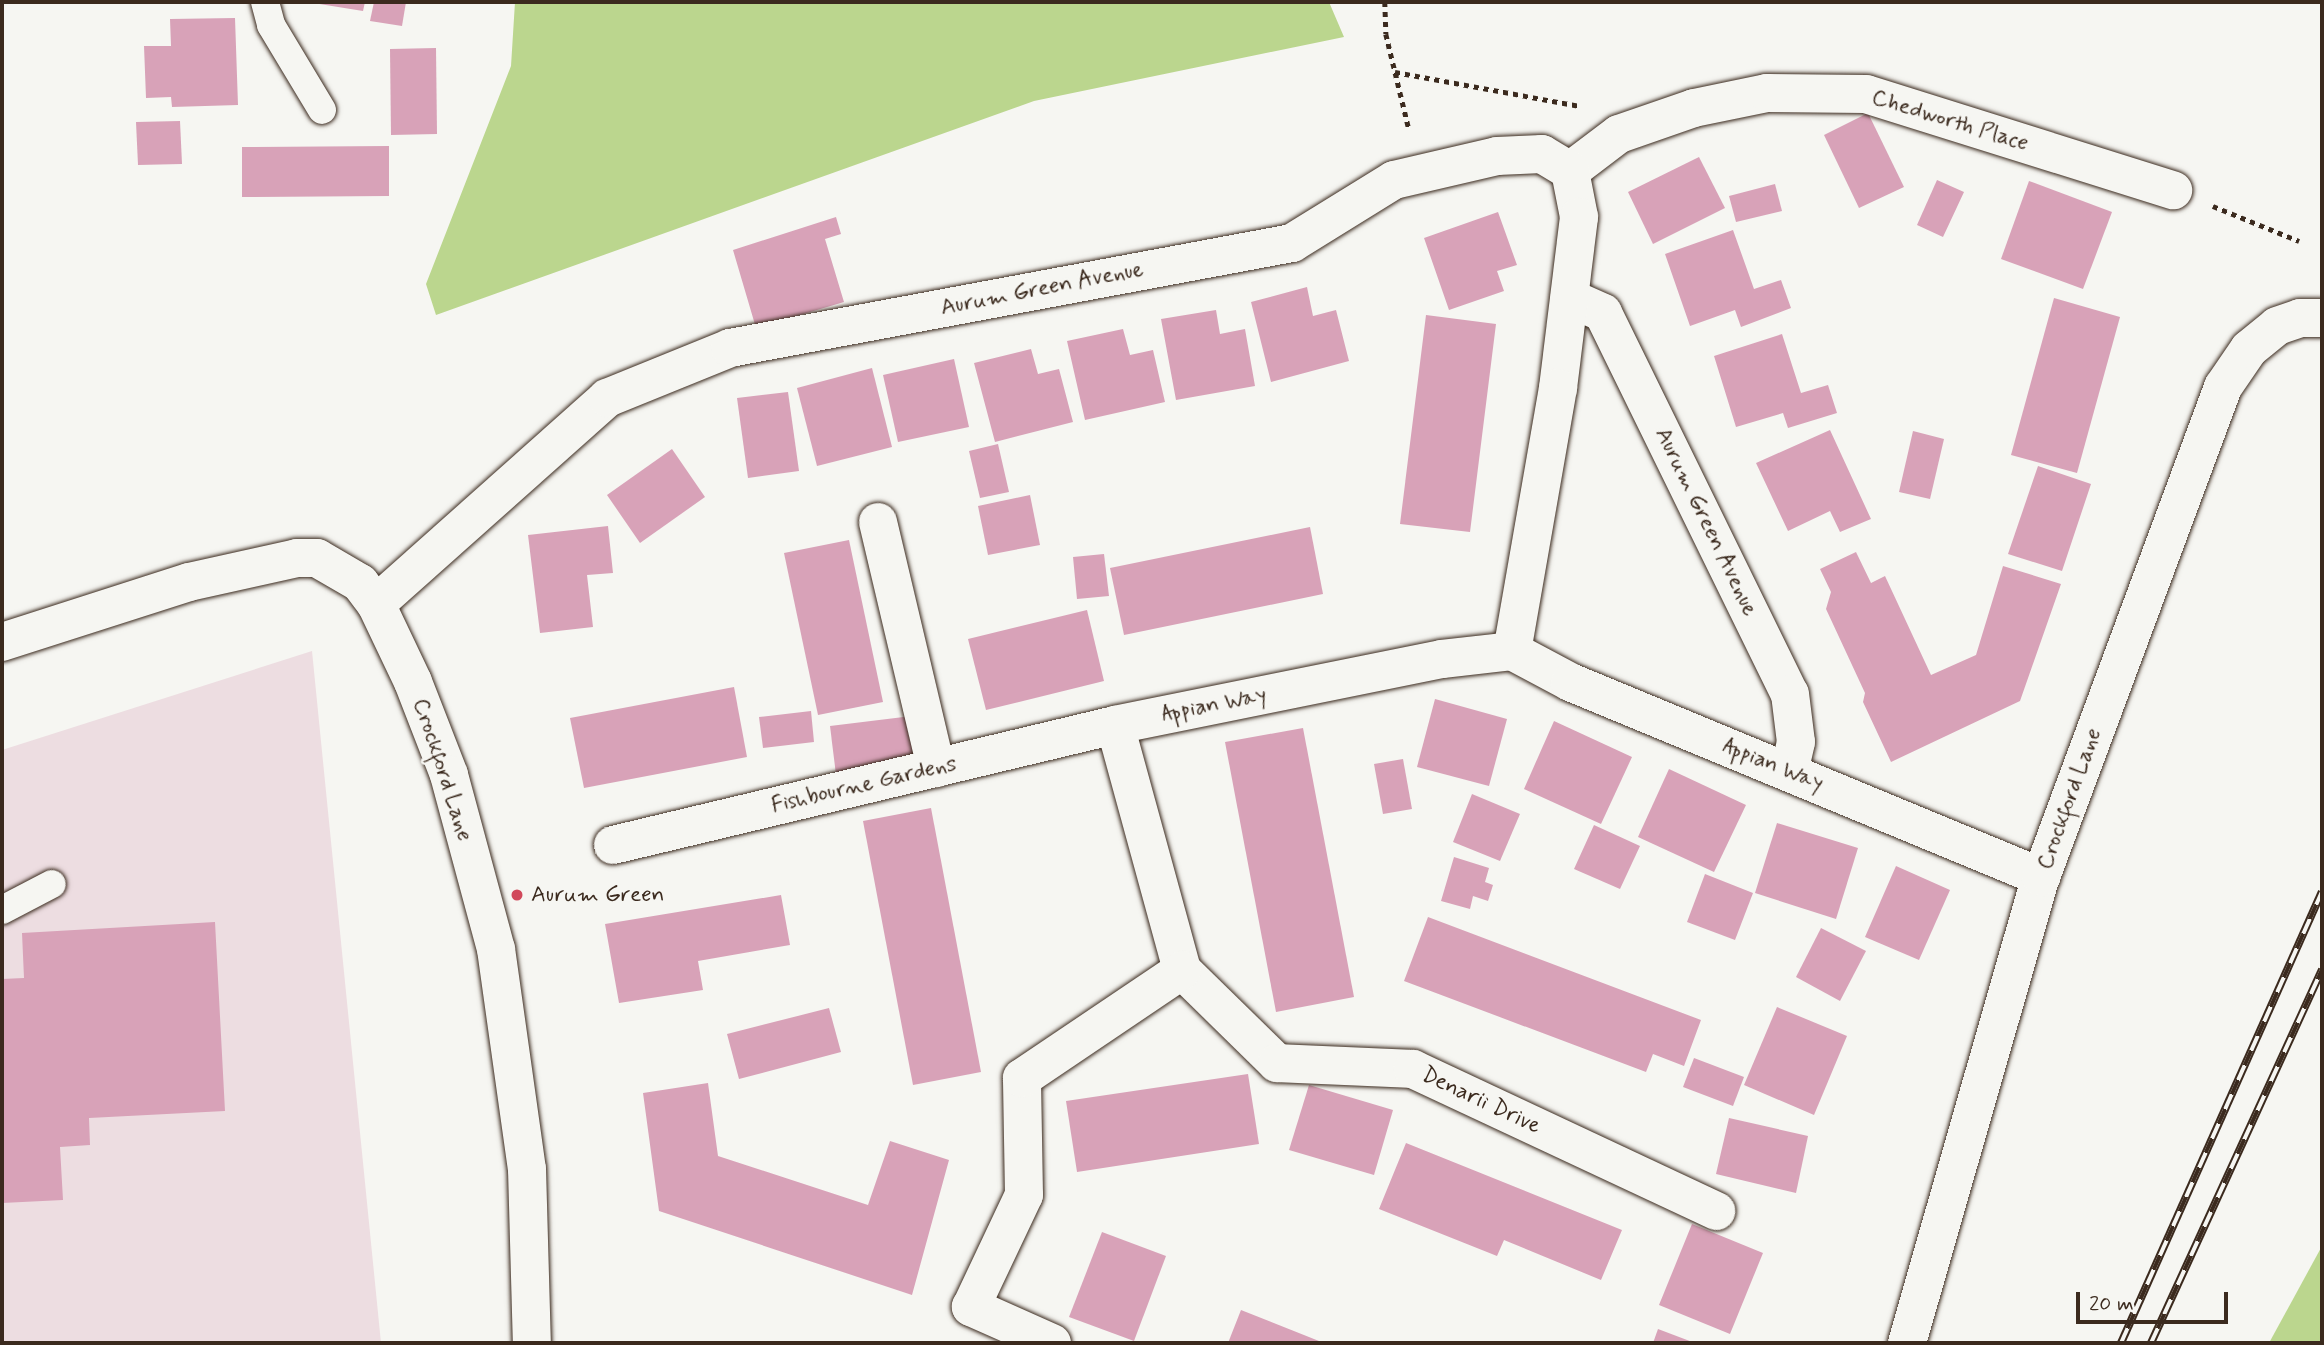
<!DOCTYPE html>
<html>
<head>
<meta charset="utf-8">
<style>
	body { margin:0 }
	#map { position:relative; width:2324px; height:1345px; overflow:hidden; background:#f6f6f2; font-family:Mynerve,sans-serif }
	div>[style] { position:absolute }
	.built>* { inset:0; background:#eddde1 }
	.green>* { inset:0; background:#bbd68e }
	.building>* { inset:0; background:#d8a2b8 }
	.path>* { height:4.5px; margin-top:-2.25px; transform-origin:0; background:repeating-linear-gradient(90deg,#3b2a1e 0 5px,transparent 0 10px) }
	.roads { filter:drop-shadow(0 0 2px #3b2a1e) drop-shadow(0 0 2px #3b2a1e) }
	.lane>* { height:28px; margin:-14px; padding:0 14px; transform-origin:14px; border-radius:14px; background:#f6f6f2 }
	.street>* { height:38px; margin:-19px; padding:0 19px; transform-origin:19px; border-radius:19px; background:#f6f6f2 }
	.secondary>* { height:38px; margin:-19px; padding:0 19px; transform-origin:19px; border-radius:19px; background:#f6f6f2 }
	.rail>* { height:8px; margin-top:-4px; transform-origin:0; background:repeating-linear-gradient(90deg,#f6f6f2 0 16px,#3b2a1e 0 32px); box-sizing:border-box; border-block:2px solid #3b2a1e }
	.dots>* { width:19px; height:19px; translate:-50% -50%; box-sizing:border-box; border:4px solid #f6f6f2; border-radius:50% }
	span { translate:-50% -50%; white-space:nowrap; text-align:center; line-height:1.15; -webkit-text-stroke:5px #f6f6f2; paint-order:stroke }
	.street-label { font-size:23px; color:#3b2a1e }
	.poi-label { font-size:23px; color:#3b2a1e }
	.left { translate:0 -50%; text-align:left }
	.frame { position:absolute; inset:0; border:4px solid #3b2a1e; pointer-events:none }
	.scale { position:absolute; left:2076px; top:1292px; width:152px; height:32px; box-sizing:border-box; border:4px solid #3b2a1e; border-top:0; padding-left:9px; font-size:21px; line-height:24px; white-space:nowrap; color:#3b2a1e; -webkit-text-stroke:5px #f6f6f2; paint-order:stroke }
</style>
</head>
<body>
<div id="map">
	<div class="built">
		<i style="clip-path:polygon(312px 651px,381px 1343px,2px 1343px,2px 750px)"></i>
	</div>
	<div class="green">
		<i style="clip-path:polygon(515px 2px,1329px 2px,1344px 37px,1034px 101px,436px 315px,426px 284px,511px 66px)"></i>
		<i style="clip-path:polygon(2322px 1246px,2322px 1343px,2269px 1343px)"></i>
	</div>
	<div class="building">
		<i style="clip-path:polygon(307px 2px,365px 2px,363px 11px)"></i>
		<i style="clip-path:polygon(374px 2px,406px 2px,402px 26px,370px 21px)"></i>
		<i style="clip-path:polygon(235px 18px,238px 105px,172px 107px,171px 97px,146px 98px,144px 46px,171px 46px,170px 19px)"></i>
		<i style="clip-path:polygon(436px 48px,437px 134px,391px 135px,390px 49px)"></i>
		<i style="clip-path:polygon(1868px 113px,1904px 187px,1859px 208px,1824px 135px)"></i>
		<i style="clip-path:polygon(180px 121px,182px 164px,138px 165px,136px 122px)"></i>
		<i style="clip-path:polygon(389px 146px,389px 196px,242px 197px,242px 147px)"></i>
		<i style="clip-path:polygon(1699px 157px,1725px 208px,1653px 244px,1628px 192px)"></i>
		<i style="clip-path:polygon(1937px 180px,1964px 192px,1943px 237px,1917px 225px)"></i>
		<i style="clip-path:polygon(2029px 181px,2112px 212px,2083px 289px,2001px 259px)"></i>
		<i style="clip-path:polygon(1775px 184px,1782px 211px,1736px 222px,1729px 196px)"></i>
		<i style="clip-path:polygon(1498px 212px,1517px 265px,1497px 271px,1504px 291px,1449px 310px,1424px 238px)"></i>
		<i style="clip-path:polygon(836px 217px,841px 234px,825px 239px,844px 302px,756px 328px,733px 250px)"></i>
		<i style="clip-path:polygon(1733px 230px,1754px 289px,1781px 280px,1791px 308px,1741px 327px,1735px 310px,1690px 326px,1665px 254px)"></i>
		<i style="clip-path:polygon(1307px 287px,1313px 316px,1336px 310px,1349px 361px,1271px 382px,1251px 302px)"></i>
		<i style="clip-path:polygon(2054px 298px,2120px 317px,2077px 473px,2011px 455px)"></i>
		<i style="clip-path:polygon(1216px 310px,1220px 334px,1245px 329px,1255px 386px,1176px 400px,1161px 319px)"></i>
		<i style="clip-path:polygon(1426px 315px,1496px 324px,1470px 532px,1400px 524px)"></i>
		<i style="clip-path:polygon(1123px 329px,1130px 355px,1153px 350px,1165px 402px,1085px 420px,1067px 341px)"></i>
		<i style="clip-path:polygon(1782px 334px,1801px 393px,1828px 385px,1837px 413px,1788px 428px,1783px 413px,1736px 427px,1714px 356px)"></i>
		<i style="clip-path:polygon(1031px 349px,1038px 374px,1059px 369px,1073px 422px,995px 442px,974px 363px)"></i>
		<i style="clip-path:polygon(954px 359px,969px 427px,898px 442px,883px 375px)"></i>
		<i style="clip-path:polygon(872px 368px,892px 447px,817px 466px,797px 388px)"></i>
		<i style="clip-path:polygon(788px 392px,799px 471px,748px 478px,737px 398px)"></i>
		<i style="clip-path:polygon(1830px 430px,1871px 519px,1840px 532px,1830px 511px,1788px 531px,1756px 463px)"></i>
		<i style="clip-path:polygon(1913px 431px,1944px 439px,1930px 499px,1899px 492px)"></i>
		<i style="clip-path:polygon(998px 444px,1009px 492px,980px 498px,969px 451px)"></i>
		<i style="clip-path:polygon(672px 449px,705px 497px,640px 543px,607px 495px)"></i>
		<i style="clip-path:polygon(2038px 466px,2091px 484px,2062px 571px,2008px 554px)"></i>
		<i style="clip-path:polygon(1030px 495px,1040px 545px,988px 555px,978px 506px)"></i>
		<i style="clip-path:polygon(608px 526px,613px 573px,587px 575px,593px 627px,540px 633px,528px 535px)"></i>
		<i style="clip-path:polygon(1310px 527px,1323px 594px,1124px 635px,1110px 568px)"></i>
		<i style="clip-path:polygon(849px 540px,883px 702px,818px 715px,784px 553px)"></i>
		<i style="clip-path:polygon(1856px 552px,1871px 583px,1885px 576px,1931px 675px,1976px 655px,2003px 566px,2061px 584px,2020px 701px,1891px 762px,1863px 702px,1865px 693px,1826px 609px,1831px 592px,1820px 569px)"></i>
		<i style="clip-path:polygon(1104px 554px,1109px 596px,1077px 599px,1073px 557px)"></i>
		<i style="clip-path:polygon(1087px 610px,1104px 681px,986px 710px,968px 639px)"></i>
		<i style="clip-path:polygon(734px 687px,747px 757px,584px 788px,570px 718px)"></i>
		<i style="clip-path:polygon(1435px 699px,1507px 719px,1489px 786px,1417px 767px)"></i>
		<i style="clip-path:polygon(811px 711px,814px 742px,763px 748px,759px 717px)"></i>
		<i style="clip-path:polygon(920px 715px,926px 773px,837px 783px,830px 726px)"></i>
		<i style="clip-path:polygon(1554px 721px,1632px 757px,1601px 824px,1524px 789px)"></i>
		<i style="clip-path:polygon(1303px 728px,1354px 997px,1276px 1012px,1225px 742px)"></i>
		<i style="clip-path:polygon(1403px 759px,1412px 809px,1383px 814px,1374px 764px)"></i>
		<i style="clip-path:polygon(1669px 769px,1746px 805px,1714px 872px,1638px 837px)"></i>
		<i style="clip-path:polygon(1472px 794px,1520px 814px,1500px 861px,1453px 842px)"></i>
		<i style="clip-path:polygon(931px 808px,981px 1072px,913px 1085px,863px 821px)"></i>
		<i style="clip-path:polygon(1777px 823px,1858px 848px,1836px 919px,1755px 893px)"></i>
		<i style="clip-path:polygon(1594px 825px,1640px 846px,1620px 889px,1574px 869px)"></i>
		<i style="clip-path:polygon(1454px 857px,1489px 868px,1485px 882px,1493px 885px,1488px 901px,1473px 896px,1470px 909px,1441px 901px)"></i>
		<i style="clip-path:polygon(1896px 866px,1950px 890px,1919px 960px,1865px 937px)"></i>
		<i style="clip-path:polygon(1705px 874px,1753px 893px,1735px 940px,1687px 922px)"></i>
		<i style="clip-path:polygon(781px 895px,790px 945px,698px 961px,703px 990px,619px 1003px,605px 924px)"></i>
		<i style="clip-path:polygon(1428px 917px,1701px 1020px,1684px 1066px,1653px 1054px,1646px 1072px,1404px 981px)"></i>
		<i style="clip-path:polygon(215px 922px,225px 1111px,89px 1118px,90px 1145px,60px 1147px,63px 1200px,2px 1203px,2px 979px,24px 978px,22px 933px)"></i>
		<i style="clip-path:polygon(1821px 928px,1866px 951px,1840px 1001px,1796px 977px)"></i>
		<i style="clip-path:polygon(1777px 1007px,1847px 1036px,1814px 1115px,1744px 1085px)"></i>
		<i style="clip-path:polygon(829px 1008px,841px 1052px,739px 1079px,727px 1034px)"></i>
		<i style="clip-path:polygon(1694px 1058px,1744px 1077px,1733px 1106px,1683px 1087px)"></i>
		<i style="clip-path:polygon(1248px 1074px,1259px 1144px,1077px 1172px,1066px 1101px)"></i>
		<i style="clip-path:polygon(708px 1083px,718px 1156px,868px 1205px,890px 1141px,949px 1160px,912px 1295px,659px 1211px,643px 1093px)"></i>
		<i style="clip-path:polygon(1309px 1085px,1393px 1110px,1374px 1175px,1289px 1150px)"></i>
		<i style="clip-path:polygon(1729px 1118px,1808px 1136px,1796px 1193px,1716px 1174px)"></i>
		<i style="clip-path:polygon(1406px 1143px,1622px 1230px,1601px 1280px,1504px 1240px,1497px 1256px,1379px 1209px)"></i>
		<i style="clip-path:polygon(1692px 1224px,1763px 1253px,1730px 1334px,1659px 1305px)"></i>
		<i style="clip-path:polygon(1102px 1232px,1166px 1256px,1134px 1341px,1069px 1317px)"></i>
		<i style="clip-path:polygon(1241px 1310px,1324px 1343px,1228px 1343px)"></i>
		<i style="clip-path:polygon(1658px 1329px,1695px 1343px,1653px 1343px)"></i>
	</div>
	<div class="path">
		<i style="left:1385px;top:2px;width:32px;rotate:88deg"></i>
		<i style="left:1386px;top:34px;width:98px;rotate:76.4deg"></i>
		<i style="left:1395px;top:72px;width:188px;rotate:10.4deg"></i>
		<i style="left:2213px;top:206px;width:93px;rotate:22.1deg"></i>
	</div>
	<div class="roads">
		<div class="lane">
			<i style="left:265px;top:2px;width:24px;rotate:75deg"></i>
			<i style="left:271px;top:25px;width:99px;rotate:59deg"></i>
			<i style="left:2px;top:910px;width:56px;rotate:-27.5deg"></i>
		</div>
		<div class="street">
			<i style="left:1570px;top:171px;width:61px;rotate:-37.1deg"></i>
			<i style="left:1619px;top:134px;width:79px;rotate:-19.1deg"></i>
			<i style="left:1694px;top:108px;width:75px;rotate:-11.6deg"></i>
			<i style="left:1767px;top:93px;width:99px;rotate:0.6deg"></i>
			<i style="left:1866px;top:94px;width:322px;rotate:17.4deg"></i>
			<i style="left:1570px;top:298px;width:36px;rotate:24deg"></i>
			<i style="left:1603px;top:313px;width:424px;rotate:63.9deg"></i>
			<i style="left:1790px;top:694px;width:48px;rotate:82.9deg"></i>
			<i style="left:1796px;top:742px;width:31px;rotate:103deg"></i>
			<i style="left:878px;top:522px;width:253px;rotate:76.7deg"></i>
			<i style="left:376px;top:604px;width:310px;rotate:-41.7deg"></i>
			<i style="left:607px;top:398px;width:133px;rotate:-22.1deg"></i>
			<i style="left:730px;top:348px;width:572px;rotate:-10.58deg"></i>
			<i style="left:1292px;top:243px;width:120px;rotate:-31.7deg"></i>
			<i style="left:1394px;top:180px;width:106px;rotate:-13.1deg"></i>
			<i style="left:1497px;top:156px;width:45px;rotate:-2.5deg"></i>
			<i style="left:1542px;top:154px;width:33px;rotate:31deg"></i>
			<i style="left:1570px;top:171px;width:47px;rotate:78.9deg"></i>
			<i style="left:1579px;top:217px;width:172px;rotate:97deg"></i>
			<i style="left:1558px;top:388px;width:267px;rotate:99.9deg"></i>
			<i style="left:1115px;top:725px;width:254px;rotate:74.7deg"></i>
			<i style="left:613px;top:845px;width:516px;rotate:-13.44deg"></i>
			<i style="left:1115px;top:725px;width:334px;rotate:-11.4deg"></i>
			<i style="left:1442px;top:659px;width:70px;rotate:-6.5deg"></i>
			<i style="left:1512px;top:651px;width:66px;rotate:28.1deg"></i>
			<i style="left:1570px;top:682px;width:510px;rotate:22.49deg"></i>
			<i style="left:1182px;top:970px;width:133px;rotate:44.4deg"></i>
			<i style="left:1277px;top:1063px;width:136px;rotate:2.5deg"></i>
			<i style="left:1413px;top:1069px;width:335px;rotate:25.1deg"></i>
			<i style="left:1052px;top:1343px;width:89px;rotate:-156deg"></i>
			<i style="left:971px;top:1307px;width:124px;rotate:-64.7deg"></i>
			<i style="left:1024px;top:1195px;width:117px;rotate:-91deg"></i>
			<i style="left:1022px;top:1078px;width:193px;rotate:-34deg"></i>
		</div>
		<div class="secondary">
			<i style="left:2px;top:642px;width:196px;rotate:-17.8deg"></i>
			<i style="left:189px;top:582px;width:111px;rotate:-12.5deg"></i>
			<i style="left:297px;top:558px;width:20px"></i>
			<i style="left:317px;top:558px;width:50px;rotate:30.2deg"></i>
			<i style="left:360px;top:583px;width:26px;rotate:53deg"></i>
			<i style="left:376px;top:604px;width:86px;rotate:64.6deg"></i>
			<i style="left:413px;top:682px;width:100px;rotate:68.8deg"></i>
			<i style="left:449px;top:775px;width:180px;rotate:74.9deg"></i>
			<i style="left:496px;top:949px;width:222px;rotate:82deg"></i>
			<i style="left:527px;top:1169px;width:174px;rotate:88.4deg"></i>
			<i style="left:1907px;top:1343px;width:485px;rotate:-74deg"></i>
			<i style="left:2041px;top:877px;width:523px;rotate:-69.62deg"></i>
			<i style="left:2223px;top:387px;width:46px;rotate:-55.6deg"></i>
			<i style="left:2249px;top:349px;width:36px;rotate:-39deg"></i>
			<i style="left:2277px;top:326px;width:24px;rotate:-19deg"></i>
			<i style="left:2300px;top:318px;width:22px"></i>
		</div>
	</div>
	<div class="rail">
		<i style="left:2121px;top:1343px;width:494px;rotate:-66deg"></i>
		<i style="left:2151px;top:1343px;width:411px;rotate:-65.4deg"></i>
	</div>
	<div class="dots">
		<i style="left:517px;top:895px;background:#d1495b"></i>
	</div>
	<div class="street-label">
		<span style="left:1950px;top:121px;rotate:17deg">Chedworth Place</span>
		<span style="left:1042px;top:289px;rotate:-11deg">Aurum Green Avenue</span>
		<span style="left:1706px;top:522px;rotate:64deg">Aurum Green Avenue</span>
		<span style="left:1214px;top:705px;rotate:-11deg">Appian Way</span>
		<span style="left:1773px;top:765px;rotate:22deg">Appian Way</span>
		<span style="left:442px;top:770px;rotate:72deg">Crockford Lane</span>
		<span style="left:864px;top:785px;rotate:-13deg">Fishbourne Gardens</span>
		<span style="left:2070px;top:799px;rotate:-70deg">Crockford Lane</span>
		<span style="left:1481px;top:1101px;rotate:25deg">Denarii Drive</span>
	</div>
	<div class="poi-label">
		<span class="left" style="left:531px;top:895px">Aurum Green</span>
	</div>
	<div class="frame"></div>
	<div class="scale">20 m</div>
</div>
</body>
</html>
